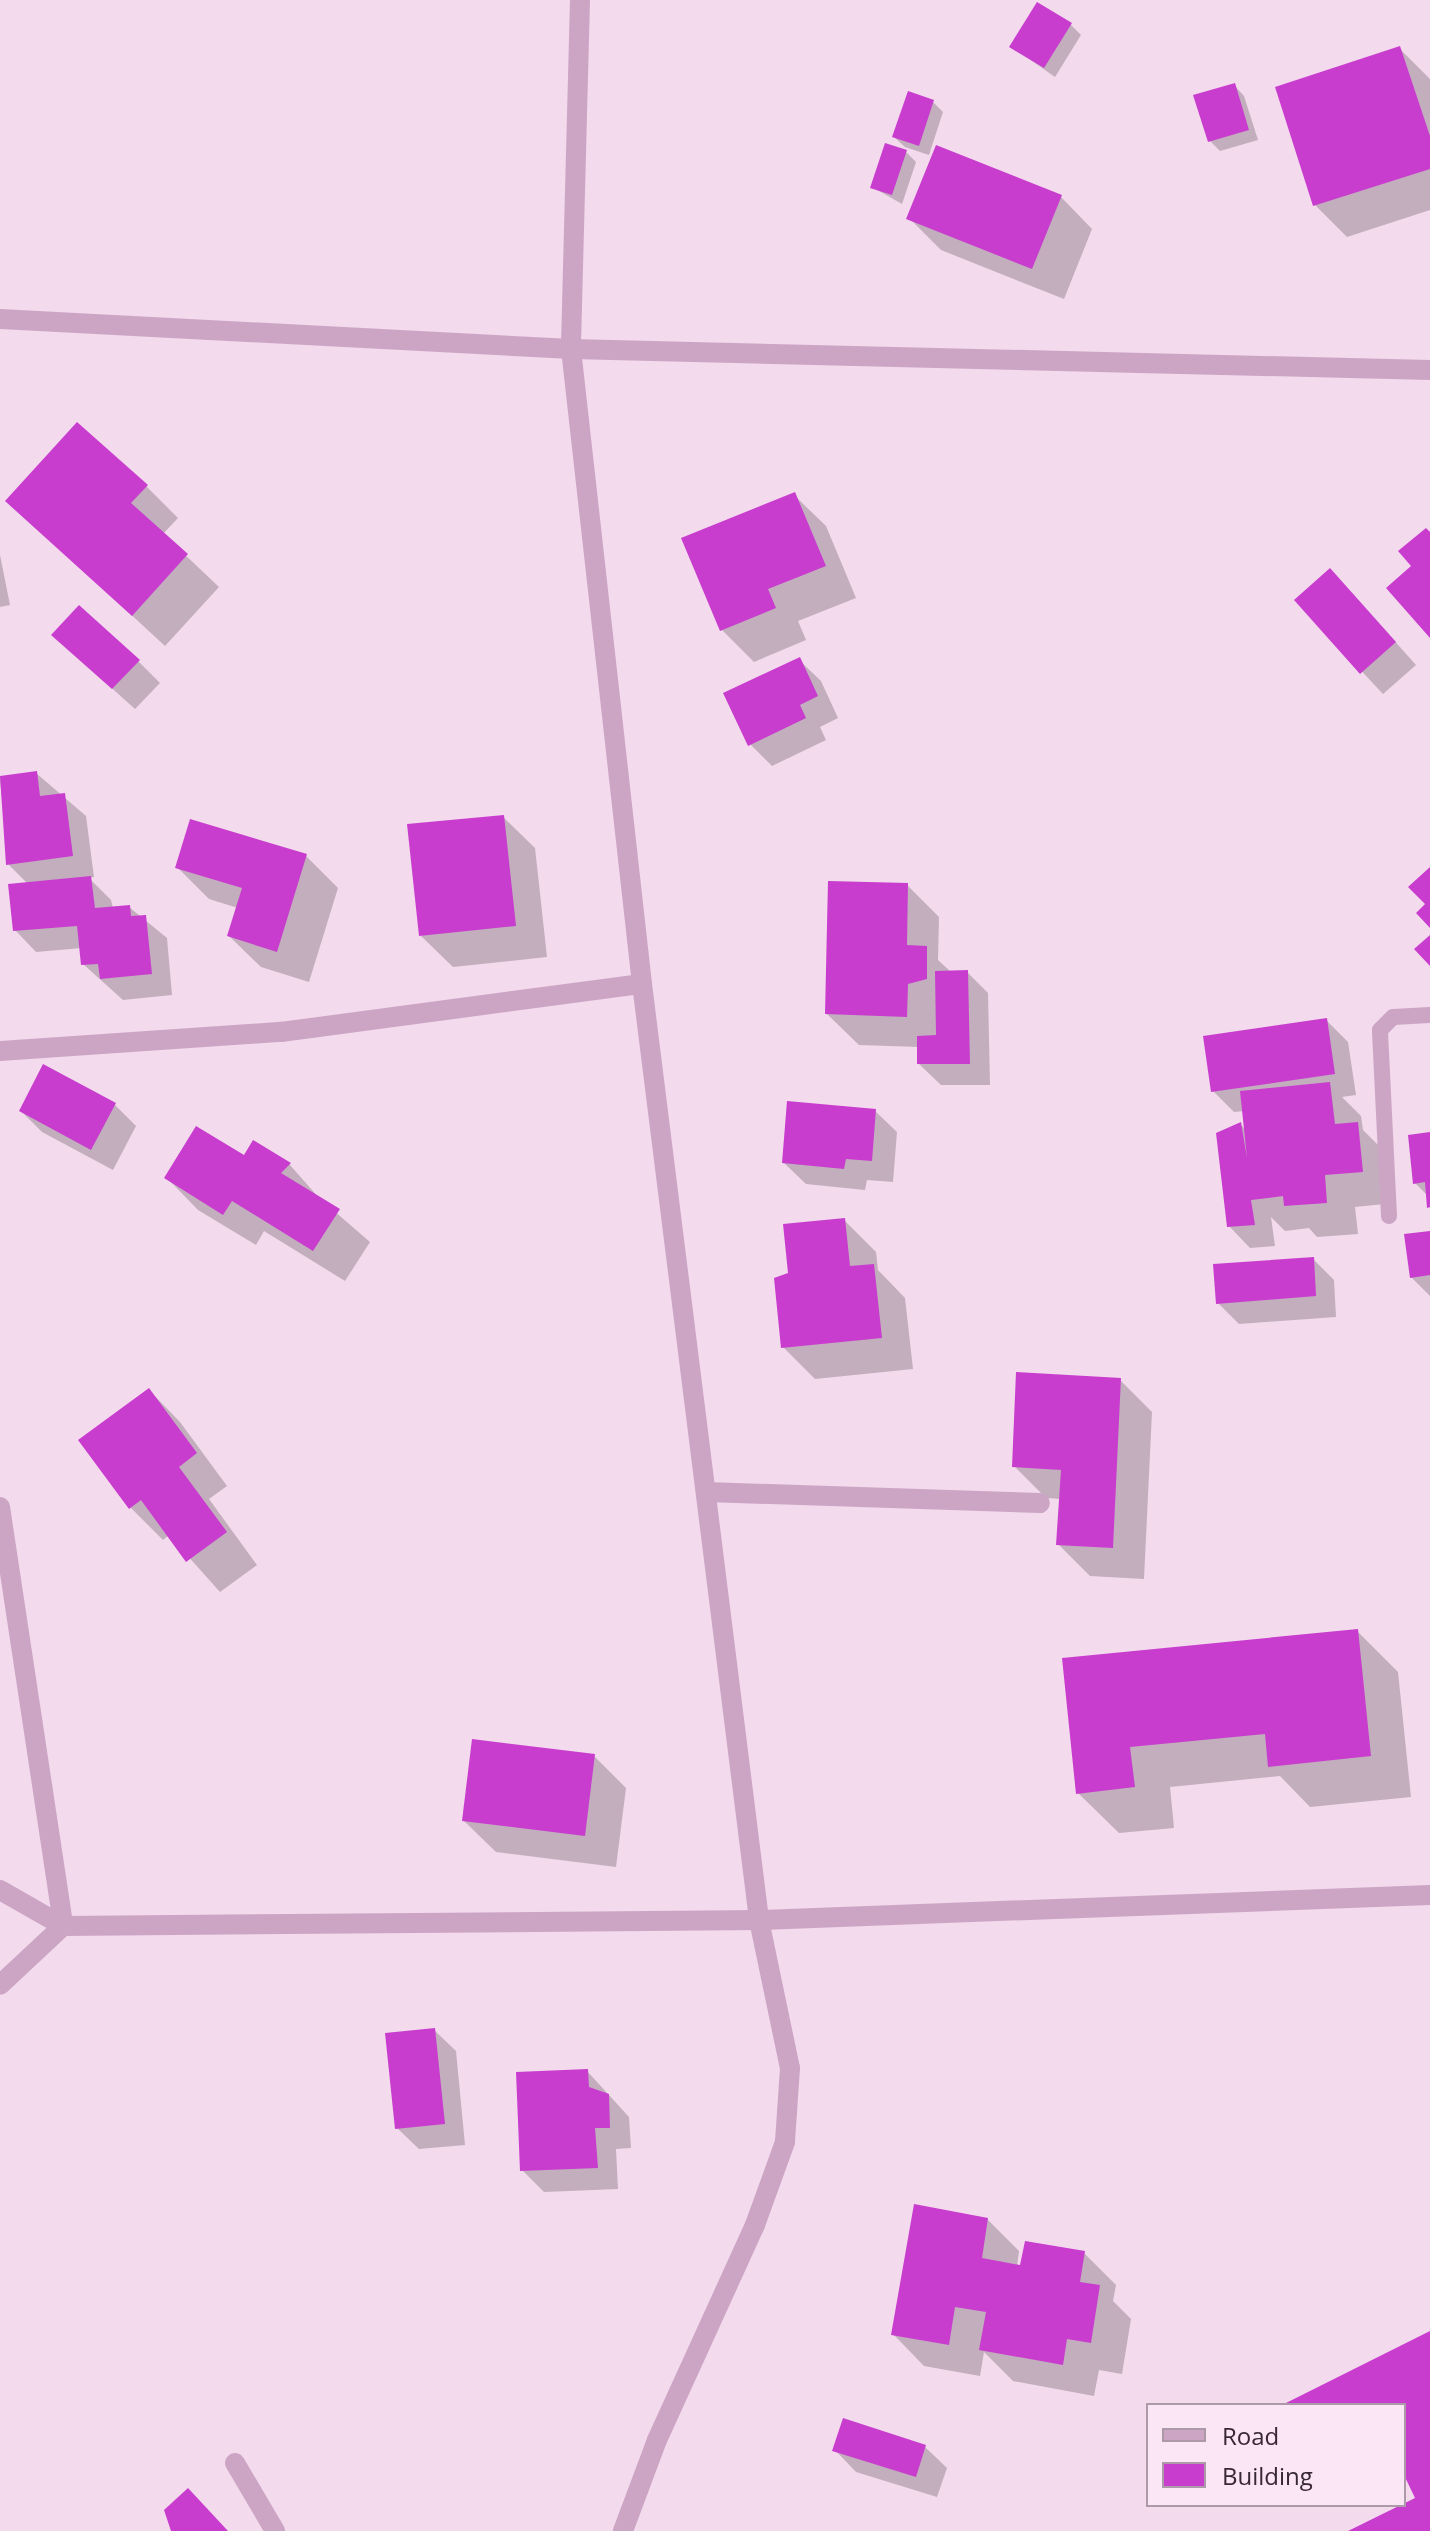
<!DOCTYPE html>
<html>
<head>
<meta charset="utf-8">
<style>
	body { margin:0 }
	#map { position:relative; width:1430px; height:2531px; overflow:hidden; background:#f3daed; font-family:"Open Sans",sans-serif }
	div>[style] { position:absolute }
	.shadow>* { inset:0; background:#0003 }
	.building>* { inset:0; background:#c83dce }
	.lane>* { height:16px; margin:-8px; padding:0 8px; transform-origin:8px; border-radius:8px; background:#cca5c5 }
	.street>* { height:20px; margin:-10px; padding:0 10px; transform-origin:10px; border-radius:10px; background:#cca5c5 }
	span { translate:-50% -50%; white-space:nowrap; text-align:center; line-height:1.15; -webkit-text-stroke:7px #fbe6f5; paint-order:stroke }
	.legend { position:absolute; left:1146px; top:2403px; width:260px; height:104px; box-sizing:border-box; background:#fbe6f5; border:2px solid #ad9aa9; margin:0; padding:10px 14px; list-style:none; font-size:24px; color:#372737 }
	.legend li { display:flex; align-items:center; gap:16px; height:40px }
	.legend b { width:40px; border:2px solid #ad9aa9 }
</style>
</head>
<body>
<div id="map">
	<div class="shadow">
		<i style="clip-path:polygon(1070px 24px,1081px 35px,1055px 77px,1012px 47px)"></i>
		<i style="clip-path:polygon(1400px 49px,1430px 79px,1430px 210px,1347px 237px,1315px 205px)"></i>
		<i style="clip-path:polygon(1234px 85px,1244px 96px,1258px 140px,1220px 151px,1210px 141px)"></i>
		<i style="clip-path:polygon(932px 101px,943px 112px,929px 155px,905px 147px,894px 137px)"></i>
		<i style="clip-path:polygon(906px 152px,916px 162px,902px 204px,872px 187px)"></i>
		<i style="clip-path:polygon(1061px 197px,1092px 229px,1064px 299px,941px 250px,909px 218px)"></i>
		<i style="clip-path:polygon(146px 486px,178px 518px,163px 534px,219px 587px,165px 646px,8px 501px)"></i>
		<i style="clip-path:polygon(794px 495px,826px 526px,856px 598px,798px 621px,806px 640px,754px 662px,722px 630px)"></i>
		<i style="clip-path:polygon(0 555px,10px 605px,0 607px)"></i>
		<i style="clip-path:polygon(1351px 592px,1416px 665px,1383px 694px,1296px 601px)"></i>
		<i style="clip-path:polygon(76px 656px,138px 661px,160px 683px,135px 709px)"></i>
		<i style="clip-path:polygon(799px 660px,821px 681px,838px 718px,820px 727px,826px 740px,772px 766px,750px 744px)"></i>
		<i style="clip-path:polygon(36px 773px,86px 816px,94px 877px,89px 878px,111px 900px,113px 908px,129px 907px,167px 938px,172px 995px,123px 1000px,83px 964px,82px 948px,36px 952px,15px 930px,28px 884px,8px 864px,0 779px)"></i>
		<i style="clip-path:polygon(503px 817px,535px 848px,547px 957px,453px 967px,421px 936px)"></i>
		<i style="clip-path:polygon(306px 856px,338px 888px,309px 982px,261px 967px,229px 936px,238px 908px,209px 899px,177px 867px)"></i>
		<i style="clip-path:polygon(907px 885px,939px 917px,938px 960px,951px 972px,967px 972px,988px 993px,990px 1085px,941px 1085px,919px 1064px,919px 1047px,859px 1045px,827px 1014px)"></i>
		<i style="clip-path:polygon(1326px 1020px,1348px 1042px,1356px 1095px,1342px 1097px,1361px 1116px,1363px 1130px,1389px 1156px,1394px 1203px,1355px 1207px,1358px 1234px,1317px 1237px,1309px 1228px,1285px 1231px,1271px 1217px,1275px 1246px,1250px 1248px,1229px 1226px,1241px 1125px,1246px 1130px,1244px 1111px,1234px 1112px,1213px 1091px)"></i>
		<i style="clip-path:polygon(115px 1105px,136px 1126px,113px 1170px,42px 1132px,21px 1111px)"></i>
		<i style="clip-path:polygon(875px 1111px,897px 1132px,893px 1182px,867px 1180px,865px 1190px,806px 1184px,784px 1163px)"></i>
		<i style="clip-path:polygon(1430px 1134px,1430px 1208px,1428px 1196px,1415px 1183px)"></i>
		<i style="clip-path:polygon(254px 1142px,290px 1165px,319px 1198px,370px 1242px,345px 1281px,264px 1231px,256px 1245px,198px 1210px,167px 1178px,244px 1158px)"></i>
		<i style="clip-path:polygon(844px 1220px,876px 1252px,878px 1270px,905px 1298px,913px 1369px,815px 1379px,783px 1347px,790px 1274px)"></i>
		<i style="clip-path:polygon(1430px 1233px,1430px 1296px,1411px 1277px)"></i>
		<i style="clip-path:polygon(1313px 1259px,1334px 1280px,1336px 1317px,1239px 1324px,1218px 1303px)"></i>
		<i style="clip-path:polygon(1120px 1380px,1152px 1412px,1144px 1579px,1090px 1576px,1058px 1544px,1061px 1499px,1046px 1498px,1014px 1466px)"></i>
		<i style="clip-path:polygon(149px 1390px,180px 1422px,227px 1486px,209px 1499px,257px 1565px,220px 1592px,169px 1535px,163px 1540px,131px 1508px,81px 1440px)"></i>
		<i style="clip-path:polygon(1357px 1631px,1398px 1672px,1411px 1797px,1310px 1807px,1280px 1776px,1170px 1787px,1174px 1828px,1119px 1833px,1078px 1793px,1064px 1660px)"></i>
		<i style="clip-path:polygon(594px 1756px,626px 1788px,616px 1867px,496px 1852px,464px 1821px)"></i>
		<i style="clip-path:polygon(434px 2030px,456px 2051px,465px 2145px,419px 2149px,397px 2128px)"></i>
		<i style="clip-path:polygon(587px 2071px,629px 2117px,631px 2148px,616px 2149px,618px 2189px,544px 2192px,522px 2170px)"></i>
		<i style="clip-path:polygon(987px 2219px,1019px 2251px,1017px 2266px,1084px 2253px,1116px 2285px,1113px 2301px,1131px 2319px,1122px 2374px,1099px 2370px,1094px 2396px,1013px 2381px,984px 2352px,980px 2376px,924px 2366px,893px 2334px)"></i>
		<i style="clip-path:polygon(925px 2447px,947px 2468px,937px 2497px,856px 2472px,835px 2450px)"></i>
	</div>
	<div class="building">
		<i style="clip-path:polygon(1037px 2px,1072px 23px,1044px 68px,1009px 47px)"></i>
		<i style="clip-path:polygon(1400px 46px,1430px 136px,1430px 169px,1313px 206px,1275px 87px)"></i>
		<i style="clip-path:polygon(1235px 83px,1249px 130px,1208px 142px,1193px 95px)"></i>
		<i style="clip-path:polygon(908px 91px,934px 100px,919px 146px,892px 137px)"></i>
		<i style="clip-path:polygon(885px 143px,907px 150px,892px 195px,870px 188px)"></i>
		<i style="clip-path:polygon(936px 145px,1062px 195px,1032px 269px,906px 219px)"></i>
		<i style="clip-path:polygon(77px 422px,148px 485px,131px 503px,188px 554px,132px 616px,5px 501px)"></i>
		<i style="clip-path:polygon(795px 492px,826px 566px,768px 589px,776px 608px,720px 631px,681px 538px)"></i>
		<i style="clip-path:polygon(1426px 528px,1430px 532px,1430px 638px,1386px 588px,1411px 566px,1398px 551px)"></i>
		<i style="clip-path:polygon(1330px 568px,1396px 642px,1360px 674px,1294px 600px)"></i>
		<i style="clip-path:polygon(79px 605px,140px 660px,112px 689px,51px 635px)"></i>
		<i style="clip-path:polygon(800px 657px,818px 696px,800px 705px,806px 718px,748px 746px,723px 693px)"></i>
		<i style="clip-path:polygon(37px 771px,40px 796px,65px 793px,73px 856px,6px 865px,0 776px)"></i>
		<i style="clip-path:polygon(504px 815px,516px 926px,419px 936px,407px 824px)"></i>
		<i style="clip-path:polygon(190px 819px,307px 854px,277px 952px,227px 936px,242px 888px,175px 868px)"></i>
		<i style="clip-path:polygon(1430px 867px,1430px 928px,1416px 913px,1425px 904px,1408px 887px)"></i>
		<i style="clip-path:polygon(91px 876px,95px 908px,130px 905px,131px 916px,146px 915px,152px 974px,100px 979px,98px 964px,81px 965px,77px 926px,13px 931px,8px 884px)"></i>
		<i style="clip-path:polygon(828px 881px,908px 883px,907px 945px,927px 946px,927px 979px,908px 984px,907px 1017px,825px 1014px)"></i>
		<i style="clip-path:polygon(1430px 935px,1430px 966px,1414px 949px)"></i>
		<i style="clip-path:polygon(968px 970px,970px 1064px,917px 1064px,917px 1036px,936px 1035px,935px 971px)"></i>
		<i style="clip-path:polygon(1327px 1018px,1335px 1074px,1211px 1092px,1203px 1036px)"></i>
		<i style="clip-path:polygon(43px 1064px,116px 1103px,91px 1150px,19px 1111px)"></i>
		<i style="clip-path:polygon(1330px 1082px,1335px 1124px,1358px 1122px,1363px 1172px,1325px 1175px,1327px 1203px,1284px 1206px,1283px 1196px,1251px 1200px,1255px 1225px,1227px 1227px,1216px 1133px,1241px 1122px,1247px 1158px,1240px 1091px)"></i>
		<i style="clip-path:polygon(787px 1101px,876px 1109px,872px 1161px,846px 1159px,844px 1169px,782px 1163px)"></i>
		<i style="clip-path:polygon(196px 1126px,244px 1155px,253px 1140px,291px 1163px,281px 1173px,340px 1209px,313px 1251px,232px 1201px,223px 1215px,164px 1178px)"></i>
		<i style="clip-path:polygon(1430px 1132px,1430px 1207px,1427px 1208px,1425px 1182px,1413px 1184px,1408px 1135px)"></i>
		<i style="clip-path:polygon(845px 1218px,850px 1266px,874px 1264px,882px 1338px,781px 1348px,774px 1278px,788px 1273px,783px 1224px)"></i>
		<i style="clip-path:polygon(1430px 1231px,1430px 1275px,1410px 1278px,1404px 1234px)"></i>
		<i style="clip-path:polygon(1314px 1257px,1316px 1296px,1216px 1304px,1213px 1264px)"></i>
		<i style="clip-path:polygon(1016px 1372px,1121px 1378px,1113px 1548px,1056px 1545px,1061px 1470px,1012px 1467px)"></i>
		<i style="clip-path:polygon(149px 1388px,197px 1453px,179px 1467px,227px 1532px,186px 1562px,141px 1500px,129px 1509px,78px 1440px)"></i>
		<i style="clip-path:polygon(1358px 1629px,1371px 1756px,1268px 1767px,1265px 1734px,1130px 1747px,1135px 1787px,1076px 1794px,1062px 1658px)"></i>
		<i style="clip-path:polygon(472px 1739px,595px 1754px,585px 1836px,462px 1821px)"></i>
		<i style="clip-path:polygon(435px 2028px,445px 2124px,395px 2129px,385px 2033px)"></i>
		<i style="clip-path:polygon(588px 2069px,589px 2087px,609px 2094px,610px 2128px,595px 2128px,598px 2168px,520px 2171px,516px 2072px)"></i>
		<i style="clip-path:polygon(914px 2204px,988px 2218px,982px 2258px,1020px 2265px,1025px 2241px,1085px 2251px,1080px 2282px,1100px 2285px,1091px 2343px,1067px 2339px,1063px 2365px,979px 2350px,986px 2312px,955px 2307px,949px 2345px,891px 2335px)"></i>
		<i style="clip-path:polygon(1430px 2331px,1430px 2531px,1348px 2531px,1415px 2498px,1404px 2475px,1404px 2405px,1282px 2405px)"></i>
		<i style="clip-path:polygon(843px 2418px,926px 2445px,916px 2477px,832px 2451px)"></i>
		<i style="clip-path:polygon(188px 2488px,228px 2531px,171px 2531px,164px 2510px)"></i>
	</div>
	<div class="lane">
		<i style="left:1389px;top:1216px;width:186px;rotate:-92.8deg"></i>
		<i style="left:1380px;top:1030px;width:18px;rotate:-45deg"></i>
		<i style="left:1393px;top:1017px;width:37px;rotate:-3deg"></i>
	</div>
	<div class="street">
		<i style="left:580px;top:0;width:349px;rotate:91.5deg"></i>
		<i style="left:571px;top:349px;width:639px;rotate:83.62deg"></i>
		<i style="left:642px;top:984px;width:943px;rotate:82.87deg"></i>
		<i style="left:759px;top:1920px;width:151px;rotate:78.2deg"></i>
		<i style="left:790px;top:2068px;width:74px;rotate:93.9deg"></i>
		<i style="left:785px;top:2142px;width:88px;rotate:109.9deg"></i>
		<i style="left:755px;top:2225px;width:236px;rotate:114.5deg"></i>
		<i style="left:657px;top:2440px;width:97px;rotate:110.5deg"></i>
		<i style="left:0;top:319px;width:572px;rotate:3.01deg"></i>
		<i style="left:571px;top:349px;width:859px;rotate:1.4deg"></i>
		<i style="left:0;top:1051px;width:282px;rotate:-3.9deg"></i>
		<i style="left:281px;top:1032px;width:364px;rotate:-7.6deg"></i>
		<i style="left:706px;top:1492px;width:334px;rotate:1.9deg"></i>
		<i style="left:0;top:1507px;width:424px;rotate:81.4deg"></i>
		<i style="left:63px;top:1926px;width:86px;rotate:136.9deg"></i>
		<i style="left:0;top:1890px;width:73px;rotate:29.7deg"></i>
		<i style="left:63px;top:1926px;width:696px;rotate:-0.49deg"></i>
		<i style="left:759px;top:1920px;width:671px;rotate:-2.13deg"></i>
		<i style="left:235px;top:2463px;width:79px;rotate:59.5deg"></i>
	</div>
	<ul class="legend">
	<li><b style="height:10px;background:#cca5c5"></b>Road</li>
	<li><b style="height:22px;background:#c83dce"></b>Building</li>
	</ul>
</div>
</body>
</html>
